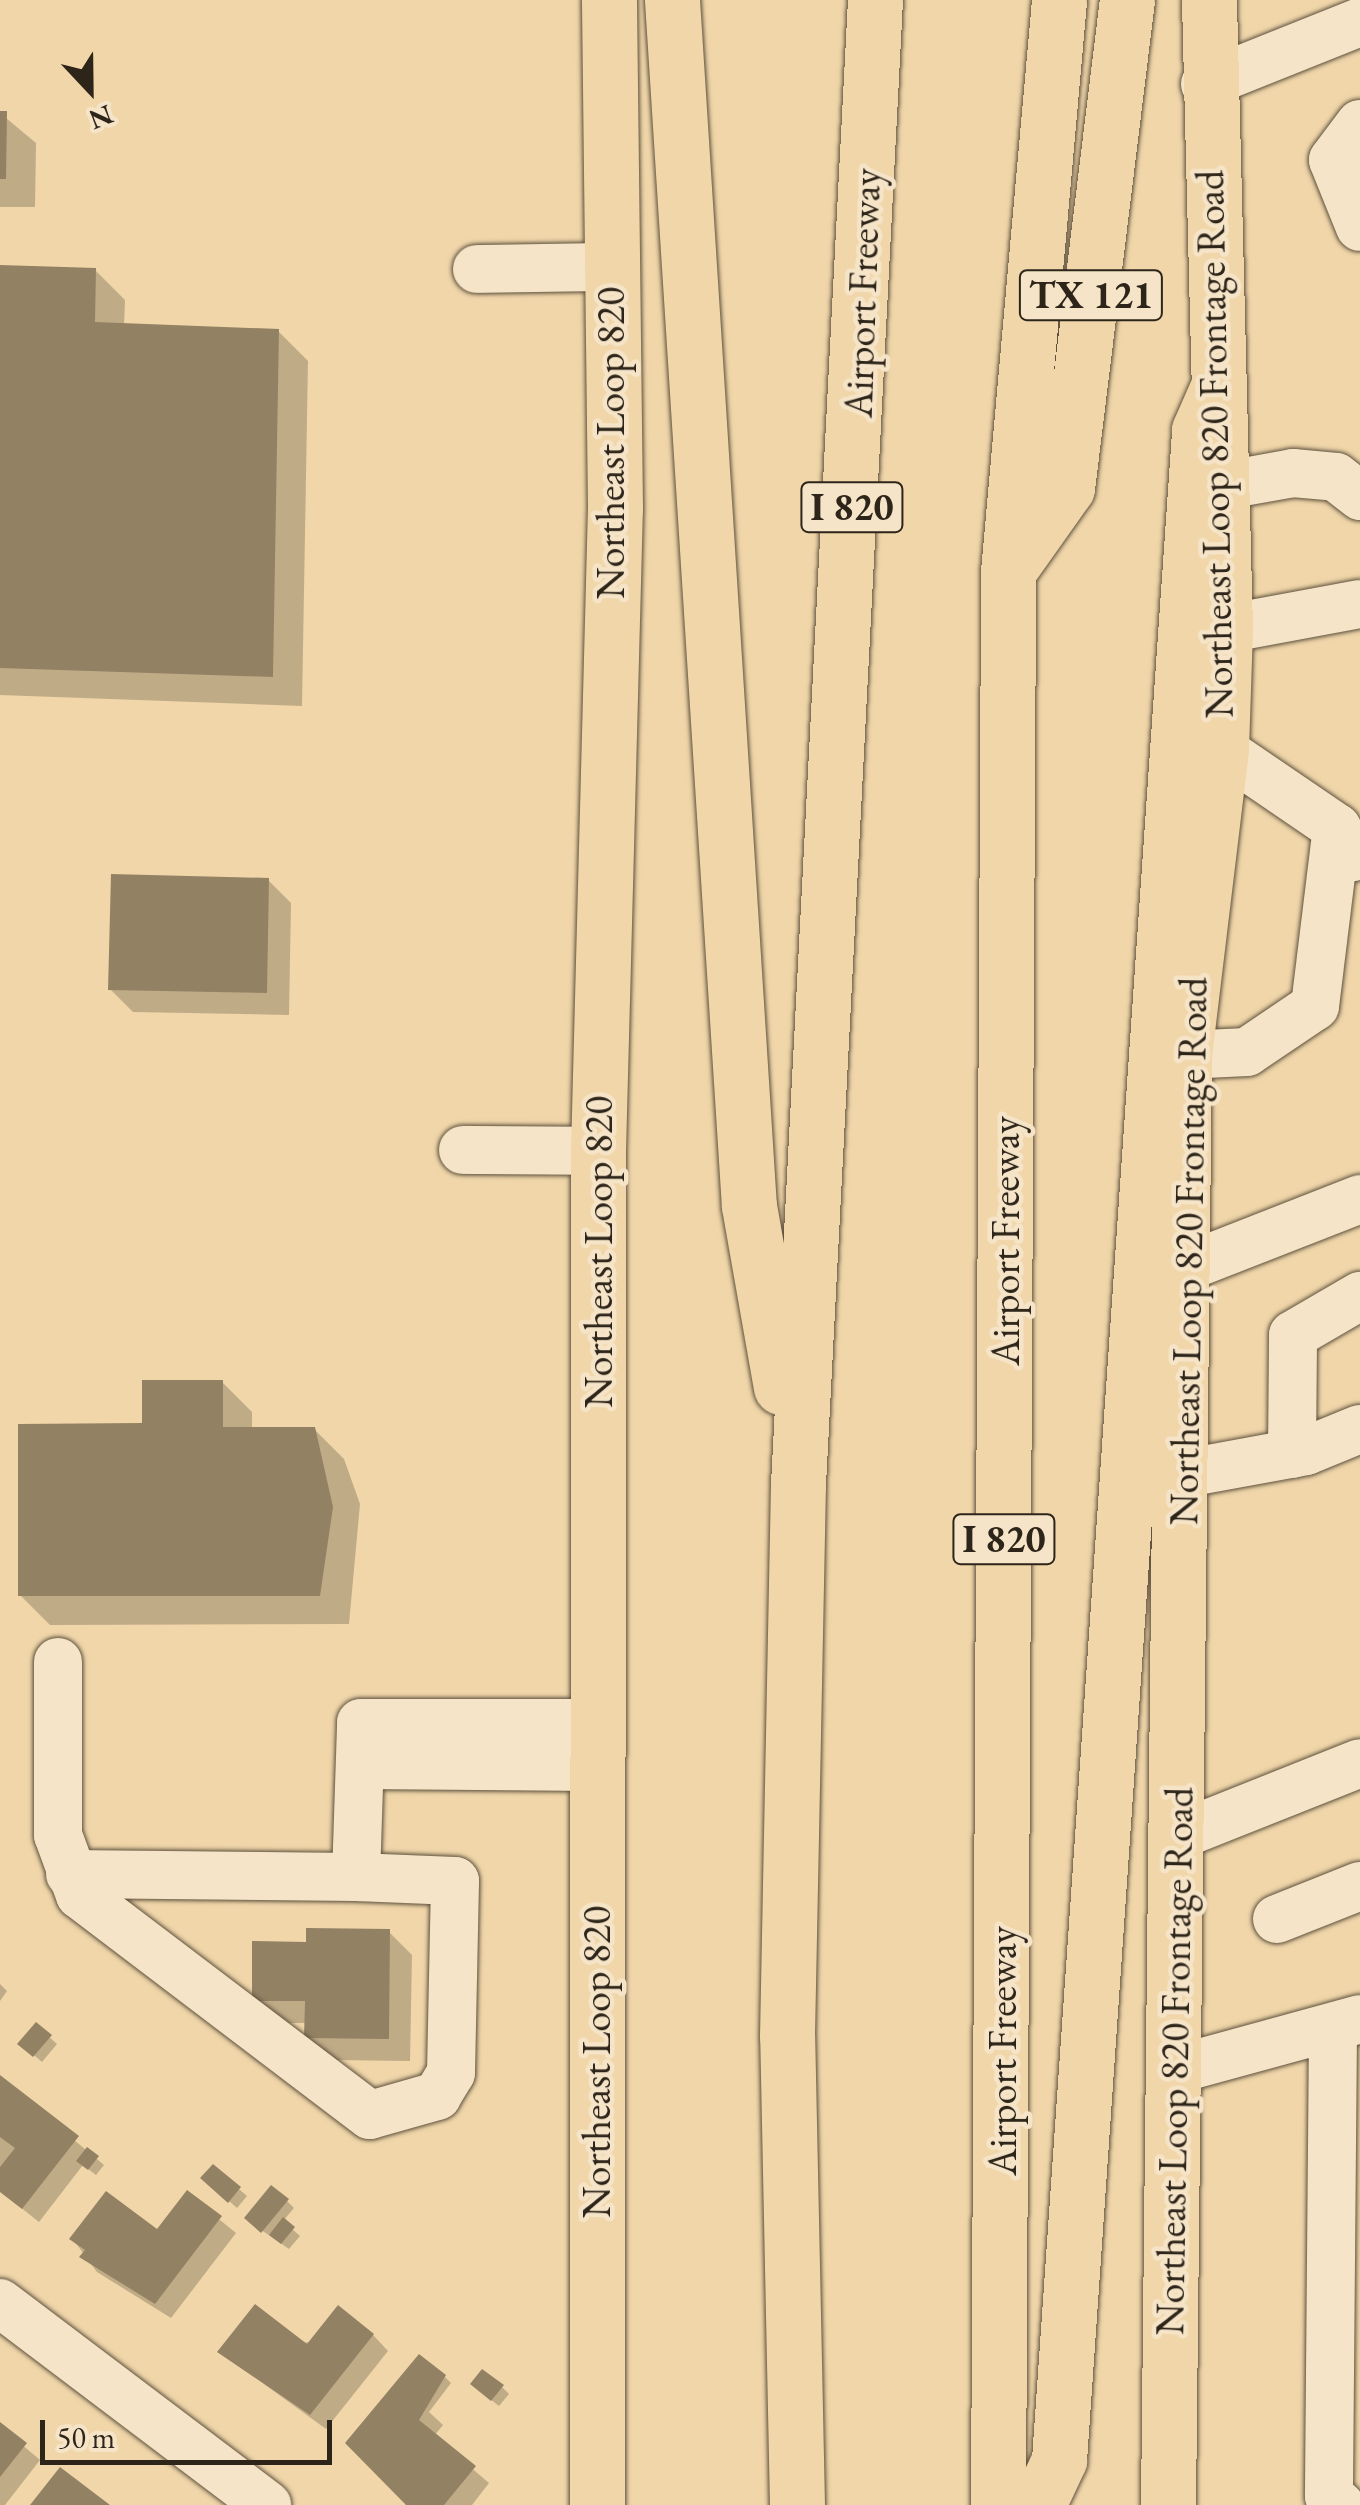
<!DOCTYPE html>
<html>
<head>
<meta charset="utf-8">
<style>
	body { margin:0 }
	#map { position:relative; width:1360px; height:2505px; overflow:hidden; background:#f0d6a9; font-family:"EB Garamond",serif }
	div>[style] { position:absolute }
	.shadow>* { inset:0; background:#0003 }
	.building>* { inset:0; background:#938164 }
	.roads { filter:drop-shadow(0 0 2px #5e513e) drop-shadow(0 0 2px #5e513e) }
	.minor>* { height:48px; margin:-24px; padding:0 24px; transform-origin:24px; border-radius:24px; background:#f5e4c7 }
	.major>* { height:55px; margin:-27.5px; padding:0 27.5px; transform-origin:27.5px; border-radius:27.5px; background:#f0d6a9 }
	.highway>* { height:55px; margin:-27.5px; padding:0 27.5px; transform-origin:27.5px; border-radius:27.5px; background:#f0d6a9 }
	span { translate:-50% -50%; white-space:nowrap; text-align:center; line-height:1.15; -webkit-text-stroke:9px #f5e4c7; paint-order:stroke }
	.shield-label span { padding:2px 8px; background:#f5e4c7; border:2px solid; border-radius:8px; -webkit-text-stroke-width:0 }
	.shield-label { font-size:38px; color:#2e251a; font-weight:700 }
	.street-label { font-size:40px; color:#2e251a }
	.north { position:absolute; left:40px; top:40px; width:100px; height:100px; -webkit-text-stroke:8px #f5e4c7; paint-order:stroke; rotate:158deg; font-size:28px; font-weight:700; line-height:40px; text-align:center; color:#2e251a }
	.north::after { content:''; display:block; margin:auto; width:35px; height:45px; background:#2e251a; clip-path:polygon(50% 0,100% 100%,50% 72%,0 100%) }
	.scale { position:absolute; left:40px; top:2420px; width:292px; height:45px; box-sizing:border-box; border:5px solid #2e251a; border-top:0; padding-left:12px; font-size:30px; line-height:35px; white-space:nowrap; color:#2e251a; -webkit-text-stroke:8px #f5e4c7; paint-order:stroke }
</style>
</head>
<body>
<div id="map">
	<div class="shadow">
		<i style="clip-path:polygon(0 113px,36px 143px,35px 207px,0 207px)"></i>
		<i style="clip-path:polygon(0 268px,95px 270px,125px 300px,124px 326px,278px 331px,308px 361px,302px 706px,0 695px)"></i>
		<i style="clip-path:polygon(268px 880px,291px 903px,289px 1015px,133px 1012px,110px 989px)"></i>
		<i style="clip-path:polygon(222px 1382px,252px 1412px,252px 1429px,314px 1429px,344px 1459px,360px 1504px,349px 1624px,50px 1625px,20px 1595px)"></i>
		<i style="clip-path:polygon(389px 1932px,412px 1955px,410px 2061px,330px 2060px,307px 2037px,307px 2023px,277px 2023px,254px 2000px,309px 1944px)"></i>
		<i style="clip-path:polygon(0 1984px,7px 1991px,0 2001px)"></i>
		<i style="clip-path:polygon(36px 2025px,57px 2044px,42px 2062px,28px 2050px)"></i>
		<i style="clip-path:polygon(0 2078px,104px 2165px,96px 2175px,83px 2165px,39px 2222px,0 2191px)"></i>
		<i style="clip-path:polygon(213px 2167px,247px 2196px,237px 2208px,211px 2185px)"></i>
		<i style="clip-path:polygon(188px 2194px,236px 2233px,171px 2318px,97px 2272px,72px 2238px,158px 2233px)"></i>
		<i style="clip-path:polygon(287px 2201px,294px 2208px,283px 2221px,300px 2236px,289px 2249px,254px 2225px)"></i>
		<i style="clip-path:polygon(373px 2335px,388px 2351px,326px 2429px,220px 2352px)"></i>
		<i style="clip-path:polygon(444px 2376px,451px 2383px,429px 2412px,443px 2425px,434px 2436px,489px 2483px,472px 2505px,413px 2505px,397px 2387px)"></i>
		<i style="clip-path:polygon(502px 2387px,509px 2394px,499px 2406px,480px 2391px)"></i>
		<i style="clip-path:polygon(0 2426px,40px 2460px,5px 2505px,0 2505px)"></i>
	</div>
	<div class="building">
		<i style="clip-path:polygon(0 111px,7px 111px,6px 179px,0 179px)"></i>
		<i style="clip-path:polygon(0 265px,96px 268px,95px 322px,279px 329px,273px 677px,0 668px)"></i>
		<i style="clip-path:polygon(111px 874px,269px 878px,267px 993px,108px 990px)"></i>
		<i style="clip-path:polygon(142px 1380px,223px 1380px,223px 1427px,315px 1427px,333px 1507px,320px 1596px,18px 1596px,18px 1424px,142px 1423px)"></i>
		<i style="clip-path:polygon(306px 1928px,390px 1929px,389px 2039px,304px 2038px,305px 2001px,252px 2001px,252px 1941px,306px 1942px)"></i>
		<i style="clip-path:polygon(36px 2022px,52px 2035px,33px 2057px,17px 2044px)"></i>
		<i style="clip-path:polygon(0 2075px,79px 2136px,22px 2209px,0 2192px,0 2167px,15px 2148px,0 2137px)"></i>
		<i style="clip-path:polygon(87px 2147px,99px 2156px,88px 2170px,76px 2161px)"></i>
		<i style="clip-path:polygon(213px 2164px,241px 2187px,228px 2203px,200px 2178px)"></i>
		<i style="clip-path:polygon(271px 2185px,289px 2199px,261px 2233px,244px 2218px)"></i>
		<i style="clip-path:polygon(187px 2190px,222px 2216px,155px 2304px,79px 2257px,85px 2250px,69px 2239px,106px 2191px,157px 2229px)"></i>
		<i style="clip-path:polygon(283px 2217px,295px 2227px,281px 2244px,269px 2235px)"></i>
		<i style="clip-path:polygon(255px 2304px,307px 2344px,338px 2305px,374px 2334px,310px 2415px,217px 2352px)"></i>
		<i style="clip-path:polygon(419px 2354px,446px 2375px,419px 2420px,476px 2466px,444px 2505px,406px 2505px,345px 2443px)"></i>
		<i style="clip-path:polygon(482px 2369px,504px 2385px,491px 2401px,470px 2384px)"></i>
		<i style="clip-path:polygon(0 2422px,27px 2443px,0 2477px)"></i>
		<i style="clip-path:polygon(60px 2467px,110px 2505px,30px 2505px)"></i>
	</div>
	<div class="roads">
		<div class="minor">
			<i style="left:1205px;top:84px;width:167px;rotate:-21.8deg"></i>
			<i style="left:1360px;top:124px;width:45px;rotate:126.9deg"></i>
			<i style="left:1333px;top:160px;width:72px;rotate:68.1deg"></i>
			<i style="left:477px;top:269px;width:132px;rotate:-0.9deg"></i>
			<i style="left:1221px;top:486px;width:73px;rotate:-10.2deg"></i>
			<i style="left:1293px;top:473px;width:43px;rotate:5.3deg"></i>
			<i style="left:1336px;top:477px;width:31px;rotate:38deg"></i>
			<i style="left:1225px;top:629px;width:137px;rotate:-10.5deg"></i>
			<i style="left:1221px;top:749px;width:140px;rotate:34.3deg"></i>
			<i style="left:1337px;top:828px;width:33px;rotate:63deg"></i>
			<i style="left:1184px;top:1055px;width:63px;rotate:-2.7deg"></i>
			<i style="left:1247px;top:1052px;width:82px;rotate:-34.1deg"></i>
			<i style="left:1315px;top:1006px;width:179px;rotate:-83deg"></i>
			<i style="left:463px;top:1150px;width:135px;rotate:0.4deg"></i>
			<i style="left:1184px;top:1268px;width:189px;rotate:-21.4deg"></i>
			<i style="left:1292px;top:1454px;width:119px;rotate:-89.5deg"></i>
			<i style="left:1293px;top:1335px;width:78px;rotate:-30.2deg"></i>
			<i style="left:1181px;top:1474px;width:127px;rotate:-10.4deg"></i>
			<i style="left:1306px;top:1451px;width:58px;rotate:-22.2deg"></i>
			<i style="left:58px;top:1662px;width:173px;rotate:90deg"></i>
			<i style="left:58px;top:1835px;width:64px;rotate:69.9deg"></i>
			<i style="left:80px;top:1895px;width:364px;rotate:37.2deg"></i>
			<i style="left:370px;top:2115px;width:70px;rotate:-15.8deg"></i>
			<i style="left:437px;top:2096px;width:27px;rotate:-59deg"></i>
			<i style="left:451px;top:2073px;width:192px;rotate:-88.8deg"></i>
			<i style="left:455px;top:1881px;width:99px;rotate:-177.7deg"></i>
			<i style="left:356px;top:1877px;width:154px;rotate:-88.1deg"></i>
			<i style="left:361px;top:1723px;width:235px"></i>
			<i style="left:361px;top:1765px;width:235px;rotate:0.5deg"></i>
			<i style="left:1177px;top:1836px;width:197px;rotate:-21.7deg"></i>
			<i style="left:70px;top:1874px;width:286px;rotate:0.6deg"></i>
			<i style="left:1277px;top:1919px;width:89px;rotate:-21.7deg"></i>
			<i style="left:1333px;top:2030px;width:466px;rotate:90.5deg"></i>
			<i style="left:1329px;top:2496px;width:14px;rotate:39deg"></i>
			<i style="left:1174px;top:2070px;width:193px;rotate:-15.3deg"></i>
			<i style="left:0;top:2303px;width:335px;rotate:37.1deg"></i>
		</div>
		<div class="major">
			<i style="left:597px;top:2505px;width:1354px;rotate:-89.96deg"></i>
			<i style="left:598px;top:1151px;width:643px;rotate:-88.49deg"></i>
			<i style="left:615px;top:508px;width:508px;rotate:-90.68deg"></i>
			<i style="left:1168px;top:2505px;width:1450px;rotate:-89.37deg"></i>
			<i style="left:1184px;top:1055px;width:308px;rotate:-83.1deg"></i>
			<i style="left:1221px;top:749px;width:120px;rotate:-88.1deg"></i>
			<i style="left:1225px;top:629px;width:629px;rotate:-91.46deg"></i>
		</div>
		<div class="highway">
			<i style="left:672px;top:0;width:1208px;rotate:86.35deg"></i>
			<i style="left:749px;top:1206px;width:184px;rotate:80deg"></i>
			<i style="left:1009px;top:570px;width:100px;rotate:-54.7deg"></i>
			<i style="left:1067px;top:488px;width:492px;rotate:-83deg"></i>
			<i style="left:797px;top:2505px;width:469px;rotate:-91.2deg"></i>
			<i style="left:787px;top:2036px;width:552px;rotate:-88.86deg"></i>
			<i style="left:798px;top:1484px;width:1486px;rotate:-87.03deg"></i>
			<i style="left:998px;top:2505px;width:1933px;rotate:-89.7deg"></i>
			<i style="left:1008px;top:572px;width:574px;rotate:-84.9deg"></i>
			<i style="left:1038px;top:2505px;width:50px;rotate:-65deg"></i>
			<i style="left:1059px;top:2460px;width:2035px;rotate:-86.05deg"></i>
			<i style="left:1199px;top:430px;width:45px;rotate:-66.3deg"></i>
		</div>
	</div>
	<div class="shield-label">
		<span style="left:1091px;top:295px">TX 121</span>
		<span style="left:852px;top:507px">I 820</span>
		<span style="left:1004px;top:1539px">I 820</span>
	</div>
	<div class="street-label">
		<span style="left:862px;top:293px;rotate:-88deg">Airport Freeway</span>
		<span style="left:610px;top:443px;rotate:-90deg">Northeast Loop 820</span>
		<span style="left:1214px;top:444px;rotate:-91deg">Northeast Loop 820 Frontage Road</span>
		<span style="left:1005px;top:1241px;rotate:-90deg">Airport Freeway</span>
		<span style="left:1188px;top:1251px;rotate:-89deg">Northeast Loop 820 Frontage Road</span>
		<span style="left:598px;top:1252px;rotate:-90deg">Northeast Loop 820</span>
		<span style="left:1002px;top:2051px;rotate:-90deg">Airport Freeway</span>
		<span style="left:1174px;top:2061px;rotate:-89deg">Northeast Loop 820 Frontage Road</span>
		<span style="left:596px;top:2062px;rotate:-90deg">Northeast Loop 820</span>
	</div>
	<div class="north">N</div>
	<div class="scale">50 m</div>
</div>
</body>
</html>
